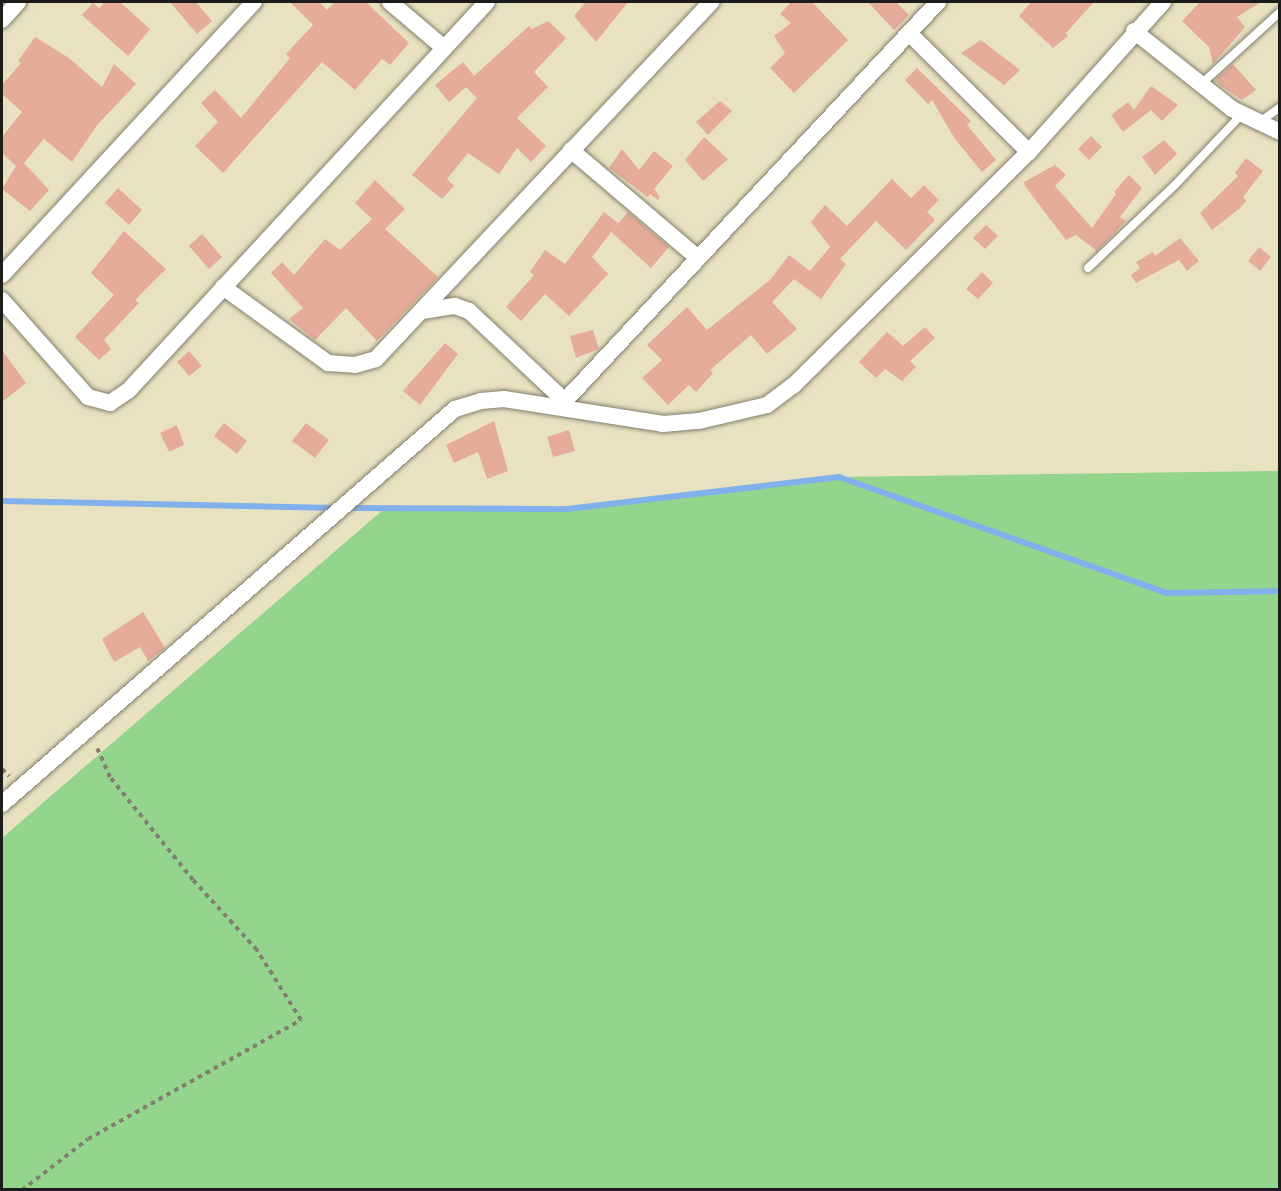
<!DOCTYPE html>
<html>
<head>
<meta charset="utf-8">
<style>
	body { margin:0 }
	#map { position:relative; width:1281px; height:1191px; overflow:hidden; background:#e8e2c0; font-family:"Shantell Sans",sans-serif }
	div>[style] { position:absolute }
	.green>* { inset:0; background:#93d58c }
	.stream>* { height:6px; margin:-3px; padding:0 3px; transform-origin:3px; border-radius:3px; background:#80b1ec }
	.building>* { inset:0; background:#e5ac99 }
	.path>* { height:4px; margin-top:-2px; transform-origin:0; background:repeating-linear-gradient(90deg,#827f6e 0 4.5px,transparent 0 9px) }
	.roads { filter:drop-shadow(0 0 2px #827f6e) drop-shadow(0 0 2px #827f6e) }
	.service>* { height:8px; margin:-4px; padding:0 4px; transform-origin:4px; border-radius:4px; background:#fff }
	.minor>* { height:16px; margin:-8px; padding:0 8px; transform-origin:8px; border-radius:8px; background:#fff }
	span { translate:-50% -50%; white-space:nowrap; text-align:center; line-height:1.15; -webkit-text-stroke:4.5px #f7f3e8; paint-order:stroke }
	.frame { position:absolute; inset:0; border:3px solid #1c1c1c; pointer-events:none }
</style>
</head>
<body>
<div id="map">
	<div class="green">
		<i style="clip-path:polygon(1279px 471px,1279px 1189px,2px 1189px,2px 838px,384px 509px,567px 509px,839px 477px)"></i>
	</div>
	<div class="stream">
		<i style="left:2px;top:501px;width:333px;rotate:1.2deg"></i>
		<i style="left:348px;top:508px;width:219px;rotate:0.3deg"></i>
		<i style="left:567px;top:509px;width:274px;rotate:-6.7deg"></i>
		<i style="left:839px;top:477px;width:348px;rotate:19.5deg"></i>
		<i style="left:1167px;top:593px;width:113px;rotate:-1deg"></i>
	</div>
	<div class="building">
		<i style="clip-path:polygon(105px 2px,120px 2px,150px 29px,128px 56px,82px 15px,93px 3px,99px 8px)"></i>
		<i style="clip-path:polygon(170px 2px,196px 2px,212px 21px,197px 34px)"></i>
		<i style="clip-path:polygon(290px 2px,319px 2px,327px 10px,335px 2px,366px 2px,409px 43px,390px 65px,382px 59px,355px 90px,322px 62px,223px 173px,195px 146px,218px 122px,201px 103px,215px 90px,241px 118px,290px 58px,286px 54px,313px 25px)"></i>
		<i style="clip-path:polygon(586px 2px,628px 2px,596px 42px,574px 16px)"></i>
		<i style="clip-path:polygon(791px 2px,812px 2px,848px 40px,794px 93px,770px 68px,785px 53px,774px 36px,791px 23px,780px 14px)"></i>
		<i style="clip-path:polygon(868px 2px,896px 2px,909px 15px,894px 30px)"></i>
		<i style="clip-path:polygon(1031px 2px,1094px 2px,1066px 33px,1068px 36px,1053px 48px,1019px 16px)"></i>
		<i style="clip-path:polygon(1200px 2px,1261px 2px,1237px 17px,1245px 27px,1213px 64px,1209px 47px,1182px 21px)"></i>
		<i style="clip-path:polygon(548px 21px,566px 38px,534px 72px,548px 87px,517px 118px,546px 146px,531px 162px,517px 148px,499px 174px,468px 153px,447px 179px,454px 186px,442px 199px,412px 175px,477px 98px,466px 87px,449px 102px,435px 85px,463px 62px,474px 76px,529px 26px,532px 29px)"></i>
		<i style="clip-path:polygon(35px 37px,69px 58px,102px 87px,114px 64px,136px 84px,98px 124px,72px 162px,44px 139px,24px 163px,49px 190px,30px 211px,2px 189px,16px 166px,2px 153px,2px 137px,22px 112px,2px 94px,2px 85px,21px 63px,18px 61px)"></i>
		<i style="clip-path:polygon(981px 40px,1020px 70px,1004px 85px,961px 53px)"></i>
		<i style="clip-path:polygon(1233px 64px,1256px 90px,1242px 100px,1218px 84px,1216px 79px)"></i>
		<i style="clip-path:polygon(917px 68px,971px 121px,967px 125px,996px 160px,982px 172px,955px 139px,932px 100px,928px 104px,905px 80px)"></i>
		<i style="clip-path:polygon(1151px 86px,1178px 105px,1162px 121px,1151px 110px,1123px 132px,1111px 115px,1128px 102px,1134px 110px)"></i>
		<i style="clip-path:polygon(720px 101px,732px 111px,708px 135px,696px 122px)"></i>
		<i style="clip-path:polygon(1091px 136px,1102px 147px,1089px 160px,1078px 149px)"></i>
		<i style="clip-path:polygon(704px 137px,728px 159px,703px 181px,685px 160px)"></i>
		<i style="clip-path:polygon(1164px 140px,1177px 154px,1155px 175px,1142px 157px)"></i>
		<i style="clip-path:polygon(622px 149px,639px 170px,654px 151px,673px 166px,654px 189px,660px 197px,658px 200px,650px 194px,648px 197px,609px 168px)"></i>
		<i style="clip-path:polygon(1246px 158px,1263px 171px,1243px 197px,1246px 201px,1240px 208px,1212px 230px,1200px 213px,1238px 176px,1235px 173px)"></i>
		<i style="clip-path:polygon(1055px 165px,1066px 175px,1055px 186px,1092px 228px,1116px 194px,1114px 192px,1129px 175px,1142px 188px,1120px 217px,1126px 221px,1097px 251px,1076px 235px,1066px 240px,1025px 186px,1024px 182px)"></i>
		<i style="clip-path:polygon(892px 179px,911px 198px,924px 185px,939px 200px,927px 212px,935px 220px,906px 250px,876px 221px,840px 259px,846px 264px,821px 299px,794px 279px,772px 302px,797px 329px,767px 354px,751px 335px,710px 370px,713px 373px,696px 392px,689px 385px,668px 405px,642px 378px,662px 360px,647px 345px,687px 307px,707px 330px,770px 280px,789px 255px,810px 271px,830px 247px,811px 222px,825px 205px,847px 226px)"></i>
		<i style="clip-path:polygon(375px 180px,405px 209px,385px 229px,438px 277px,377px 341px,346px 308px,315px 340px,289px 319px,303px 308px,271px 273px,282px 262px,294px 275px,325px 239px,340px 250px,372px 219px,355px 203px)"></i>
		<i style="clip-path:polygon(118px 188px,142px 210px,129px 225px,105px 203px)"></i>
		<i style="clip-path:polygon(604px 212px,618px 223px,592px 257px,608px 274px,569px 316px,545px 294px,521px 321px,506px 307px,534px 275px,530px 272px,545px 250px,565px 264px)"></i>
		<i style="clip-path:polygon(628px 212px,669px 247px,651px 268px,611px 232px)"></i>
		<i style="clip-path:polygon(986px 225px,998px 236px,985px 249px,973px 238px)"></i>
		<i style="clip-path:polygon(124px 231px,166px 269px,135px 300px,139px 303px,104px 340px,111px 349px,99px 360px,75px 337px,114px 295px,91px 273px)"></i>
		<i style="clip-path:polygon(202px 234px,222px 257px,209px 269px,189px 246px)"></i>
		<i style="clip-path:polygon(1180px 238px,1199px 261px,1187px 271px,1179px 260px,1136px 283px,1131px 275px,1140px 268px,1136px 262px,1153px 252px,1155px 256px)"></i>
		<i style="clip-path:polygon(1259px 247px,1271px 257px,1260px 271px,1248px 261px)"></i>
		<i style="clip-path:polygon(982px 272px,993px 283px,978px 299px,966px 289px)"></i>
		<i style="clip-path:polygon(925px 327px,935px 338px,910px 361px,916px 367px,902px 381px,885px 369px,876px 378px,859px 362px,887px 332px,903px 346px)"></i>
		<i style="clip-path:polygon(593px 330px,599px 349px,576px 358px,570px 336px)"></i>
		<i style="clip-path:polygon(445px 343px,458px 354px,420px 405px,403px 391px)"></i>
		<i style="clip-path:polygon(2px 350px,26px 383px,2px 402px)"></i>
		<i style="clip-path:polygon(189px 351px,202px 366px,189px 376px,177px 362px)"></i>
		<i style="clip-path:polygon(494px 421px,508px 471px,487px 479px,478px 452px,454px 463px,446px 445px)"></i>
		<i style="clip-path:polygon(224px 423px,247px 441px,237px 454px,214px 436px)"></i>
		<i style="clip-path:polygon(306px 423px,329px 440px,315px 458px,292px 441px)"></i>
		<i style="clip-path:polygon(177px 425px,184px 445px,169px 452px,160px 433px)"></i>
		<i style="clip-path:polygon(569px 430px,575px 451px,553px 457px,547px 437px)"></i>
		<i style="clip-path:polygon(143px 612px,165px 648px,148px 661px,140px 647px,114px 662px,102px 639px)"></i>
	</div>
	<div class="path">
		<i style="left:2px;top:769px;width:10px;rotate:45deg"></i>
		<i style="left:22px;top:1190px;width:83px;rotate:-37.7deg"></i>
		<i style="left:88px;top:1139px;width:244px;rotate:-29.2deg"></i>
		<i style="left:301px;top:1020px;width:83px;rotate:-122.2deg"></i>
		<i style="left:257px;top:950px;width:95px;rotate:-132.4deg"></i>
		<i style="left:193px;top:880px;width:132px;rotate:-128.9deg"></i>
		<i style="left:110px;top:777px;width:34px;rotate:-114deg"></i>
	</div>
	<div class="roads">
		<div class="service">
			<i style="left:1200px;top:85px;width:108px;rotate:-42.4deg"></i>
			<i style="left:1261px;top:121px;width:24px;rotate:-36deg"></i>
			<i style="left:1088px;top:268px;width:120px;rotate:-43.7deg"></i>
			<i style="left:1175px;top:185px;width:98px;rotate:-46.7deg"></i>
		</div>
		<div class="minor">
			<i style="left:390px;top:2px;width:71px;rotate:40.4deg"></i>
			<i style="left:2px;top:20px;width:24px;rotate:-48deg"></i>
			<i style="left:1134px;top:31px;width:125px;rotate:38.5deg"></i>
			<i style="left:1232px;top:109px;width:53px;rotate:25.6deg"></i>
			<i style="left:909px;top:33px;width:169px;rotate:44.8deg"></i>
			<i style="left:571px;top:150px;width:167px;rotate:40.4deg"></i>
			<i style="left:2px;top:275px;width:372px;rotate:-47.3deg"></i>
			<i style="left:223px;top:287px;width:130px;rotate:35.9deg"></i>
			<i style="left:328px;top:363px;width:27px;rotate:4deg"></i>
			<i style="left:355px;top:365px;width:22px;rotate:-16deg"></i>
			<i style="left:376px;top:359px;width:490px;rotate:-46.8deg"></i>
			<i style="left:2px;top:300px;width:130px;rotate:48.4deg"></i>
			<i style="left:88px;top:397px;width:23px;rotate:15deg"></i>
			<i style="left:110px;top:403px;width:22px;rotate:-34deg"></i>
			<i style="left:128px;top:391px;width:529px;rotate:-47.3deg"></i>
			<i style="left:422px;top:311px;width:33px;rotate:-9deg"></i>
			<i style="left:455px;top:306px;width:15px;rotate:20deg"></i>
			<i style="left:469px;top:311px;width:132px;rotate:43.2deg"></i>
			<i style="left:561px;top:405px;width:552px;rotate:-46.91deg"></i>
			<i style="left:2px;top:804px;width:601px;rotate:-41.09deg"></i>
			<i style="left:455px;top:409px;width:27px;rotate:-17deg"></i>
			<i style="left:481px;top:401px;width:23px;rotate:-5deg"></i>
			<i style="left:504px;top:399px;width:161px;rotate:8.9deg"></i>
			<i style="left:663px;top:424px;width:36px;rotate:-5deg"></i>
			<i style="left:699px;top:421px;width:70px;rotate:-13.2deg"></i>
			<i style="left:767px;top:405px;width:34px;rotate:-37deg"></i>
			<i style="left:794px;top:385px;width:331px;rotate:-44.8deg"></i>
			<i style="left:1029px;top:152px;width:201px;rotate:-48.2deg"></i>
		</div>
	</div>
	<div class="frame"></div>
</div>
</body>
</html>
